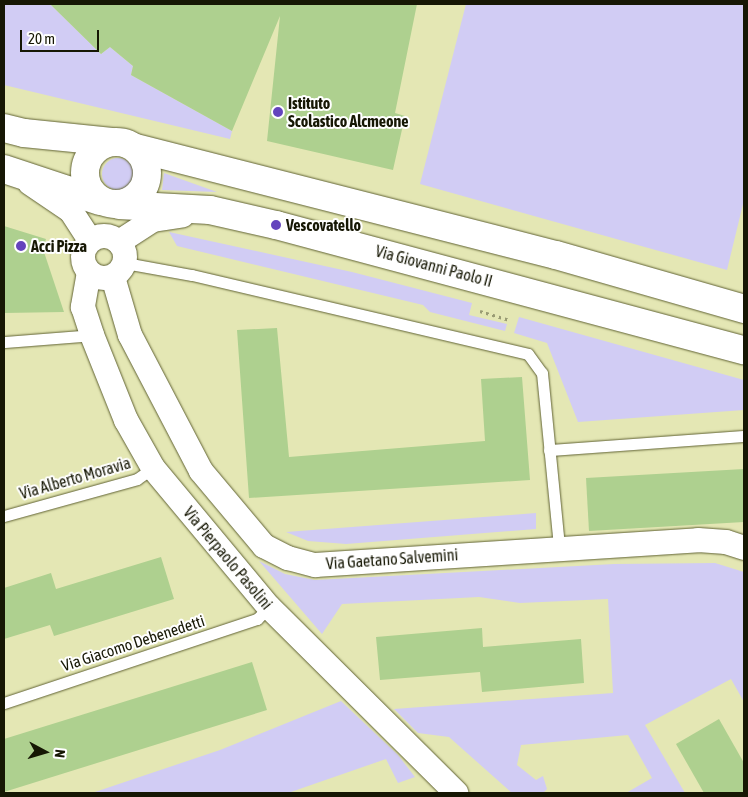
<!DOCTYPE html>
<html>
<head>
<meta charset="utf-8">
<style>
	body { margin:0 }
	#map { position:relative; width:748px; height:797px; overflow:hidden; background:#e4e7b4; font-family:"Asap Condensed",sans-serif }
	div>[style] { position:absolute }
	.green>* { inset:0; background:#d1ccf4 }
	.round { border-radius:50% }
	.building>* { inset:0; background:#aed08f }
	.path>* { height:3px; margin-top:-1.5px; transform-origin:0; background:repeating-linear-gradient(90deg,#999b74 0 2.5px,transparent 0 6.5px) }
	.roads { filter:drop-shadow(0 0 1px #616334) drop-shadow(0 0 1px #616334) }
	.lane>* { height:11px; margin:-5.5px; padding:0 5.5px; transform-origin:5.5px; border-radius:5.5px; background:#fff }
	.street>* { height:24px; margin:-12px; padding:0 12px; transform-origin:12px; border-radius:12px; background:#fff }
	.street>.ring { margin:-12px; padding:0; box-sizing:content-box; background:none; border:24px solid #fff; border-radius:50% }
	.secondary>* { height:28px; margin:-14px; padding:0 14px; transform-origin:14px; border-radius:14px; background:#fff }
	.secondary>.ring { margin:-14px; padding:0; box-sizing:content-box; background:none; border:28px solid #fff; border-radius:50% }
	.dots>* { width:14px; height:14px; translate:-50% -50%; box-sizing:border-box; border:2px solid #fff; border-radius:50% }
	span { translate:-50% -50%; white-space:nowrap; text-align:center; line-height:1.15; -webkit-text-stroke:4px #fff; paint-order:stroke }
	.poi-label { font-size:16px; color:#161704; font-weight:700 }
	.left { translate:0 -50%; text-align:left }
	.street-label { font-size:16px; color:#161704 }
	.frame { position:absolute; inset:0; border:5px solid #161704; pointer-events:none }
	.north { position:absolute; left:20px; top:727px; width:50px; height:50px; -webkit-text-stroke:4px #fff; paint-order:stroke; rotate:96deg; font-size:14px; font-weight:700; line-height:20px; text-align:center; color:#161704 }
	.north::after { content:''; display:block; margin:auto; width:18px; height:22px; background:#161704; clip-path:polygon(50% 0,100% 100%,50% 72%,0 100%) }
	.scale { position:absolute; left:20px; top:30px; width:79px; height:22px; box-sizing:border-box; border:2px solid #161704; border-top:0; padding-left:6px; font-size:15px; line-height:18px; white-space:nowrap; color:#161704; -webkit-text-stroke:4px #fff; paint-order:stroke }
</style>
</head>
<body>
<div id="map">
	<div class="green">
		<i style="clip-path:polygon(4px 4px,50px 4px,101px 54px,110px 47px,133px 66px,131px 75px,232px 131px,230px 139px,4px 85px)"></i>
		<i style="clip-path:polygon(466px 4px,744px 4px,744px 200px,727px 270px,420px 184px)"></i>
		<i class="round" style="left:102px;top:158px;width:32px;height:32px"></i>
		<i style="clip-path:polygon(164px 173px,217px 192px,162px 190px)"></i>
		<i style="clip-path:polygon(169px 232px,352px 272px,472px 303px,469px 315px,507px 324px,505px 331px,430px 312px,423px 305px,177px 246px)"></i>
		<i style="clip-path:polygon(519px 317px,744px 380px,744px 410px,578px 422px,547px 343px,514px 333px)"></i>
		<i style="clip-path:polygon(536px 513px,536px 529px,346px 544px,308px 541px,286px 532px)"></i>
		<i style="clip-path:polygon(259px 561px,285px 574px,315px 580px,614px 564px,715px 563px,744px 572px,744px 702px,731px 679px,645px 725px,685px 793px,626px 793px,652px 778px,628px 735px,521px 745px,517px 765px,536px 780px,543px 776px,547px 789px,543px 793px,512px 793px,449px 737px,418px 733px,394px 709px,613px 693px,608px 599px,520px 603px,479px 597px,342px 604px,322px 634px)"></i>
		<i style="clip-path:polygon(341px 701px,398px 755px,415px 777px,398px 783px,386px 759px,288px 793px,92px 793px,220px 750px)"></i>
	</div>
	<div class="building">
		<i style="clip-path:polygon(50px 4px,417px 4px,395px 113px,405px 116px,393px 170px,267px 141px,280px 16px,232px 131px,131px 75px,133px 66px,110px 47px,101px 54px)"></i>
		<i style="clip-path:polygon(4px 226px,46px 239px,43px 249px,64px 312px,4px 313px)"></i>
		<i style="clip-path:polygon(277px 328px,289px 457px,485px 441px,481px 379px,522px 377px,530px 480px,249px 498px,237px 330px)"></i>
		<i style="clip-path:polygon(744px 469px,744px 522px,589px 531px,586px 478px)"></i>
		<i style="clip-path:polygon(161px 557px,174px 599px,54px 636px,50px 625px,4px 639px,4px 588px,51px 573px,56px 589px)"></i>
		<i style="clip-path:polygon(482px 628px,483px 647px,581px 639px,584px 683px,482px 692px,480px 672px,380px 680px,376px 637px)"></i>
		<i style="clip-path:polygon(252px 662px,267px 710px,4px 792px,4px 739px)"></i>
		<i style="clip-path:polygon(719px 719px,744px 763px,744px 793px,704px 793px,676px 744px)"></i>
	</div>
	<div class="path">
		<i style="left:480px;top:311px;width:30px;rotate:17deg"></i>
	</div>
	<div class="roads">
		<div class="lane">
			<i style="left:125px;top:263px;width:68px;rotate:10.2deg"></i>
			<i style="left:192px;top:275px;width:345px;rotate:13.2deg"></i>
			<i style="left:528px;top:354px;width:24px;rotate:54deg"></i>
			<i style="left:542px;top:373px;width:175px;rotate:84.4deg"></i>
			<i style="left:4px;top:342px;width:88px;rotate:-4.5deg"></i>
			<i style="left:549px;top:450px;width:196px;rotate:-4.1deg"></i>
			<i style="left:4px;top:516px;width:138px;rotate:-15.5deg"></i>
			<i style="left:137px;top:479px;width:19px;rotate:-35deg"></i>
			<i style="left:4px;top:703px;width:267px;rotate:-18.4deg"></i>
			<i style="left:257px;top:619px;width:17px;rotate:-45deg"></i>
		</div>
		<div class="street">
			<i style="left:30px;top:183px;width:50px;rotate:34.3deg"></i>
			<i style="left:71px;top:211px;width:35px;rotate:57deg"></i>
			<i class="ring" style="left:83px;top:236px;width:18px;height:18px"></i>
			<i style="left:119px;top:242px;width:40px;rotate:-32.9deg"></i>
			<i style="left:153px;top:220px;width:30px;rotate:-9deg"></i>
			<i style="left:89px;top:272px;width:36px;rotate:100deg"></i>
			<i style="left:83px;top:307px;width:29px;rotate:72deg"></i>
			<i style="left:92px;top:335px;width:92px;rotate:68.2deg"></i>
			<i style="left:126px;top:420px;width:55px;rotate:60.6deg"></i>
			<i style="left:153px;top:468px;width:181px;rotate:50.2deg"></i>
			<i style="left:269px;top:607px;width:264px;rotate:44.8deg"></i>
			<i style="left:113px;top:277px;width:60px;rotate:73.7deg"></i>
			<i style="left:130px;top:335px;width:153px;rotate:62.4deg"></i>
			<i style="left:201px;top:471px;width:98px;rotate:50deg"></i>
			<i style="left:264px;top:546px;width:27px;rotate:27deg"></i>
			<i style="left:288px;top:558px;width:28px;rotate:15deg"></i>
			<i style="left:315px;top:565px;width:384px;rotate:-3.7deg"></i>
			<i style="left:698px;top:540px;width:28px;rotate:4deg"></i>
			<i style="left:726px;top:542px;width:19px;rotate:18deg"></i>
		</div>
		<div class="secondary">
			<i style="left:4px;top:128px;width:21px;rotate:14deg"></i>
			<i style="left:24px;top:133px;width:88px;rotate:5.8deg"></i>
			<i class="ring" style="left:85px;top:142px;width:34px;height:34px"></i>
			<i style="left:136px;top:148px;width:433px;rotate:14.3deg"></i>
			<i style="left:556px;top:255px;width:196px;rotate:16deg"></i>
			<i style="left:4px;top:169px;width:101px;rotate:18.4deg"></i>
			<i style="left:119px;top:205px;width:91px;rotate:3.1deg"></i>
			<i style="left:210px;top:210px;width:68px;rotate:12.8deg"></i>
			<i style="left:276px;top:225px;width:484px;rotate:15deg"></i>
		</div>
	</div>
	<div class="dots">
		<i style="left:278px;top:112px;background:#6444bd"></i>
		<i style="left:276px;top:225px;background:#6444bd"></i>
		<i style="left:21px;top:246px;background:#6444bd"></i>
	</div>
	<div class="poi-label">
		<span class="left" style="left:288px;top:112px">Istituto<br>Scolastico Alcmeone</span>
		<span class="left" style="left:286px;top:225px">Vescovatello</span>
		<span class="left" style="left:31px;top:246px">Acci Pizza</span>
	</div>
	<div class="street-label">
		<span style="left:434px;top:266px;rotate:15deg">Via Giovanni Paolo II</span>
		<span style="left:75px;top:478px;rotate:-16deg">Via Alberto Moravia</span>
		<span style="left:228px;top:558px;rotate:50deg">Via Pierpaolo Pasolini</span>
		<span style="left:392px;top:559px;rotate:-4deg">Via Gaetano Salvemini</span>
		<span style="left:133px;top:643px;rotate:-18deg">Via Giacomo Debenedetti</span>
	</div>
	<div class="frame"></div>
	<div class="north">N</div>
	<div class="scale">20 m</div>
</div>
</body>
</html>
